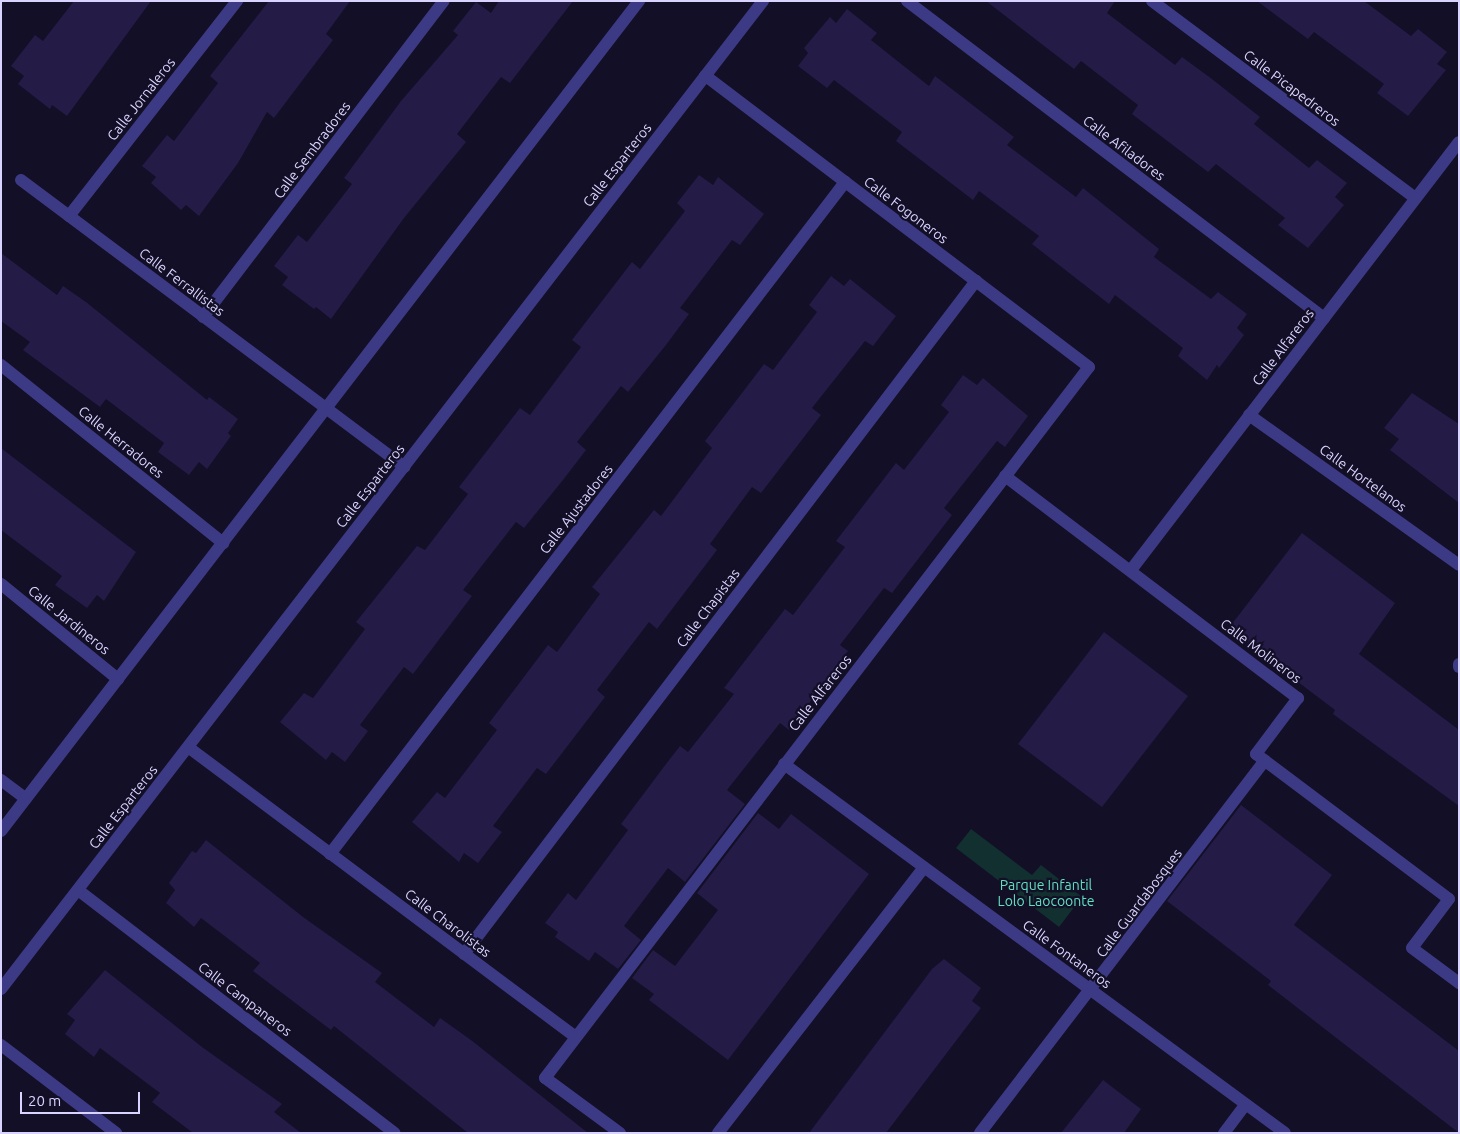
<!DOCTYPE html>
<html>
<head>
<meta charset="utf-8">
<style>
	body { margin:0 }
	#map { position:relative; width:1460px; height:1134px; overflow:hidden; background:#130f26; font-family:Ubuntu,sans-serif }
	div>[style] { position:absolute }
	.green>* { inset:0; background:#12302f }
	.building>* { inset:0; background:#241b47 }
	.minor>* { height:12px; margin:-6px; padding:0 6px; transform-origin:6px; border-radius:6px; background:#3d3a85 }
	span { translate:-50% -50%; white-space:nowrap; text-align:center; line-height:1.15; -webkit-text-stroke:4.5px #130f26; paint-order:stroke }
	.street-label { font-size:14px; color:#d9d4ff }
	.park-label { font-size:14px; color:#5fe0c0 }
	.frame { position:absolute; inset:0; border:2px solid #d9d4ff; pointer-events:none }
	.scale { position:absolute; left:20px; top:1092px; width:120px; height:22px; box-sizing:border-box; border:2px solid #d9d4ff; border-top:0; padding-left:6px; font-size:15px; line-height:18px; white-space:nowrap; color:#d9d4ff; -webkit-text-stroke:4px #130f26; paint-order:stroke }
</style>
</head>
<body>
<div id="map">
	<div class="green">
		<i style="clip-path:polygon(971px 829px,1032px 875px,1041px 865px,1082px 897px,1059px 927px,956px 848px)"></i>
	</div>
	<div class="building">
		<i style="clip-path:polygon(74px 1px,151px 1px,67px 116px,52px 105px,50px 109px,18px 84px,24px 76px,11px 66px,35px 35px,43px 41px)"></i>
		<i style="clip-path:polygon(269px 1px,350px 1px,326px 34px,333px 40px,274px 118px,267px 112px,238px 163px,199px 216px,186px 205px,181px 210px,151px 183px,156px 177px,142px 166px,167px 135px,174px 141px,218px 83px,210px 76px)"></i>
		<i style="clip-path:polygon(499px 1px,573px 1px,510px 83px,501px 77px,457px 134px,466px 142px,404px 218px,331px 319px,316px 307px,314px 309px,282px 285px,288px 277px,274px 266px,298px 235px,307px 242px,352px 184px,344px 178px,401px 101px,458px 35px,453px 31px,476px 2px,491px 13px)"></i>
		<i style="clip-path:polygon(986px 1px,1115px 1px,1107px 13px,1175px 65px,1182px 57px,1212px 79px,1260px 117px,1254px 124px,1309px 168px,1317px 160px,1347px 183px,1335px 197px,1344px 205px,1308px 248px,1278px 225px,1285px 218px,1216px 164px,1208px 172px,1132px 114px,1138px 105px,1081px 61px,1074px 69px)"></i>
		<i style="clip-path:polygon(1257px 1px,1364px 1px,1411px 36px,1418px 29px,1447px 52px,1437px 64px,1446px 70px,1408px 116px,1377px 93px,1384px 84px,1314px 32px,1308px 39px)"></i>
		<i style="clip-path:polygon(847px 9px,877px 33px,871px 40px,929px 86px,935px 76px,1014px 137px,1007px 145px,1076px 197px,1083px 188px,1159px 249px,1154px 257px,1211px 299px,1218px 292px,1247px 314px,1237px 328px,1244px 335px,1219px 368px,1217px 365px,1207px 380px,1178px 356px,1183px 348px,1115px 295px,1109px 304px,1032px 244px,1039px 236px,979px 191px,973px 200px,896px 141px,902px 132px,834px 80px,827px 88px,798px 66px,808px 53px,804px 48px,830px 17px,836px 23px)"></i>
		<i style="clip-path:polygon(699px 175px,713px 185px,718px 177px,764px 214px,740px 245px,732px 240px,680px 308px,689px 314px,666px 345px,628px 392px,621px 386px,577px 442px,586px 450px,563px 480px,524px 528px,516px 522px,463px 590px,472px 596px,413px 674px,404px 667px,360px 725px,368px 731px,345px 762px,332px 752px,326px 760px,280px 722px,304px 693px,313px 698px,365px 629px,356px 622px,417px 546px,425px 550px,468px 494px,459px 487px,520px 408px,530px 415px,581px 347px,572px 340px,632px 262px,640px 269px,685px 211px,677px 203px)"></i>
		<i style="clip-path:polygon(1px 253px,57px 295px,63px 286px,86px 302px,207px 400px,209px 397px,238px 419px,228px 433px,231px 436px,207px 469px,199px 462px,189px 475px,158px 452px,164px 443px,106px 399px,100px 407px,23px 350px,30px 342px,1px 321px)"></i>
		<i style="clip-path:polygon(831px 276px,844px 286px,850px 279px,896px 316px,873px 346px,865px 341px,812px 408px,821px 415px,761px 493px,752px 487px,710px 544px,717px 550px,657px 629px,649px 622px,597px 690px,605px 697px,546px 774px,537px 768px,493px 826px,502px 832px,478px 863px,464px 853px,459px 862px,412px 822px,437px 792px,445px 798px,497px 730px,489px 723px,548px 645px,557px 652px,600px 594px,592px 587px,654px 510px,661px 516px,712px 448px,705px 441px,742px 393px,764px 364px,773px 370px,817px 312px,809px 305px)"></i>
		<i style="clip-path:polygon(963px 375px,977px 385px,983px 378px,1028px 416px,1005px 447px,997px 441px,944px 508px,952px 515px,892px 593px,884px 588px,840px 645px,848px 651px,789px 730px,780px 723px,727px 790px,745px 804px,685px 882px,668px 868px,624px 926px,641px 940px,618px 969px,595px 952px,589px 961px,555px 937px,558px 932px,545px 923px,568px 893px,576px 900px,628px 830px,621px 824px,666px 764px,680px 746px,688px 752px,734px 694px,724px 688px,761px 640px,785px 609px,793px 615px,845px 547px,836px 541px,896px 463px,904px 470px,949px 412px,941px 405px)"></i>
		<i style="clip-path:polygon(1412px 393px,1459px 424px,1459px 503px,1390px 450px,1399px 439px,1384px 428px)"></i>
		<i style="clip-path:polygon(1px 448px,136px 552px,104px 601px,97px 595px,87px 608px,55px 585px,62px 576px,1px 530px)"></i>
		<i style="clip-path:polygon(1302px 533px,1395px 603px,1359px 654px,1459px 730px,1459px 806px,1333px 714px,1335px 710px,1228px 629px)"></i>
		<i style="clip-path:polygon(1104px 632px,1188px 696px,1102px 807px,1018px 744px)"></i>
		<i style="clip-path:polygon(1241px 805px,1332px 875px,1294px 925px,1459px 1051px,1459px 1133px,1268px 985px,1271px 981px,1167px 901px)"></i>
		<i style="clip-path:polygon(758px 813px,779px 829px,791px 814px,869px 874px,728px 1060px,649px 1000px,654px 994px,632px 978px,653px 950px,675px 966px,718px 910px,697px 893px)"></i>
		<i style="clip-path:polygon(206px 840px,303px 917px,382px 973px,375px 982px,434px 1027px,440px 1018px,471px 1040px,588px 1133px,468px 1133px,334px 1026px,331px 1030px,253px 971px,260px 963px,201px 918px,194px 927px,166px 903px,175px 890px,169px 883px,192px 851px,196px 853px)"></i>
		<i style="clip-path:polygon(944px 959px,981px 988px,972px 1001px,981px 1008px,886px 1133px,809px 1133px,932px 969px)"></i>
		<i style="clip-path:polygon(105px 970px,202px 1047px,282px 1104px,274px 1112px,301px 1133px,193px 1133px,152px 1102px,160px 1093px,100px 1048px,94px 1057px,65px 1034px,75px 1020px,67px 1014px)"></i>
		<i style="clip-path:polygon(1103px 1080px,1141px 1109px,1124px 1133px,1061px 1133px)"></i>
	</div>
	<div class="minor">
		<i style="left:907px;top:1px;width:524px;rotate:37.24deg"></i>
		<i style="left:1152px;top:1px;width:329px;rotate:36.8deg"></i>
		<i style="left:21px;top:180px;width:479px;rotate:36.8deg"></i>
		<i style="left:69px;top:216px;width:273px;rotate:-52deg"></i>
		<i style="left:203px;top:317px;width:397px;rotate:-52.7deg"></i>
		<i style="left:1px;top:365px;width:285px;rotate:38.7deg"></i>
		<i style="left:1249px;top:415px;width:258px;rotate:35.5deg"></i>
		<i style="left:1005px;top:476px;width:368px;rotate:37.2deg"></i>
		<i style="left:1298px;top:698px;width:70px;rotate:126.9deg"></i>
		<i style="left:1256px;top:754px;width:241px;rotate:36.9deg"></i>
		<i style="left:1449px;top:899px;width:61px;rotate:127.1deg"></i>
		<i style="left:1412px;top:948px;width:59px;rotate:36.7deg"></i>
		<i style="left:1131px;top:570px;width:539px;rotate:-52.54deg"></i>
		<i style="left:1px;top:584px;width:151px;rotate:39.1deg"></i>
		<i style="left:1459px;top:664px;width:3px;rotate:90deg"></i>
		<i style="left:188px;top:747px;width:484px;rotate:36.8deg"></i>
		<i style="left:784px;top:764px;width:622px;rotate:36.37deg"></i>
		<i style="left:1px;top:780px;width:31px;rotate:37deg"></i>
		<i style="left:1px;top:831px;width:1047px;rotate:-52.45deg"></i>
		<i style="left:330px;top:854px;width:847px;rotate:-52.53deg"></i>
		<i style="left:78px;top:890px;width:399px;rotate:37.5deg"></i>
		<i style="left:464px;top:954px;width:846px;rotate:-52.74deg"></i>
		<i style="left:1px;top:989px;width:1248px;rotate:-52.36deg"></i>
		<i style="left:1px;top:1045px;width:145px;rotate:37.4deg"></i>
		<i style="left:620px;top:1133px;width:93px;rotate:-143.7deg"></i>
		<i style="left:545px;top:1078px;width:895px;rotate:-52.58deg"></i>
		<i style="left:1089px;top:367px;width:482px;rotate:-142.8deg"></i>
		<i style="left:718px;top:1133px;width:336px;rotate:-52.2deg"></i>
		<i style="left:980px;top:1133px;width:469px;rotate:-52.6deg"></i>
		<i style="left:1224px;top:1133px;width:36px;rotate:-53deg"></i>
	</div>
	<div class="street-label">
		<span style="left:1292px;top:88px;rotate:37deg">Calle Picapedreros</span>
		<span style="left:141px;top:99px;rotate:-52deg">Calle Jornaleros</span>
		<span style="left:1124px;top:148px;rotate:37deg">Calle Afiladores</span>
		<span style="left:312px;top:150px;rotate:-53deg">Calle Sembradores</span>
		<span style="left:617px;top:165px;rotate:-52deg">Calle Esparteros</span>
		<span style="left:906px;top:210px;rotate:37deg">Calle Fogoneros</span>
		<span style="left:182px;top:282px;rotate:37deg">Calle Ferrallistas</span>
		<span style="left:1283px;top:347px;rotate:-53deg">Calle Alfareros</span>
		<span style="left:121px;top:442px;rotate:39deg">Calle Herradores</span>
		<span style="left:1363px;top:478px;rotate:36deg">Calle Hortelanos</span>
		<span style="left:370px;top:486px;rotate:-52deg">Calle Esparteros</span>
		<span style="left:576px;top:509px;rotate:-52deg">Calle Ajustadores</span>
		<span style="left:708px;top:608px;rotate:-53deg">Calle Chapistas</span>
		<span style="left:69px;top:620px;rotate:39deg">Calle Jardineros</span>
		<span style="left:1261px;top:651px;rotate:37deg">Calle Molineros</span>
		<span style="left:820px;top:693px;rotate:-52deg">Calle Alfareros</span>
		<span style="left:123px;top:807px;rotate:-52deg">Calle Esparteros</span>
		<span style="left:1139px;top:903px;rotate:-53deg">Calle Guardabosques</span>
		<span style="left:448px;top:923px;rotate:37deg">Calle Charolistas</span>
		<span style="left:1067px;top:954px;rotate:36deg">Calle Fontaneros</span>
		<span style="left:245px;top:999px;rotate:37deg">Calle Campaneros</span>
	</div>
	<div class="park-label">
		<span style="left:1046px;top:893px">Parque Infantil<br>Lolo Laocoonte</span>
	</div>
	<div class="frame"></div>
	<div class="scale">20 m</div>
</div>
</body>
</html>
